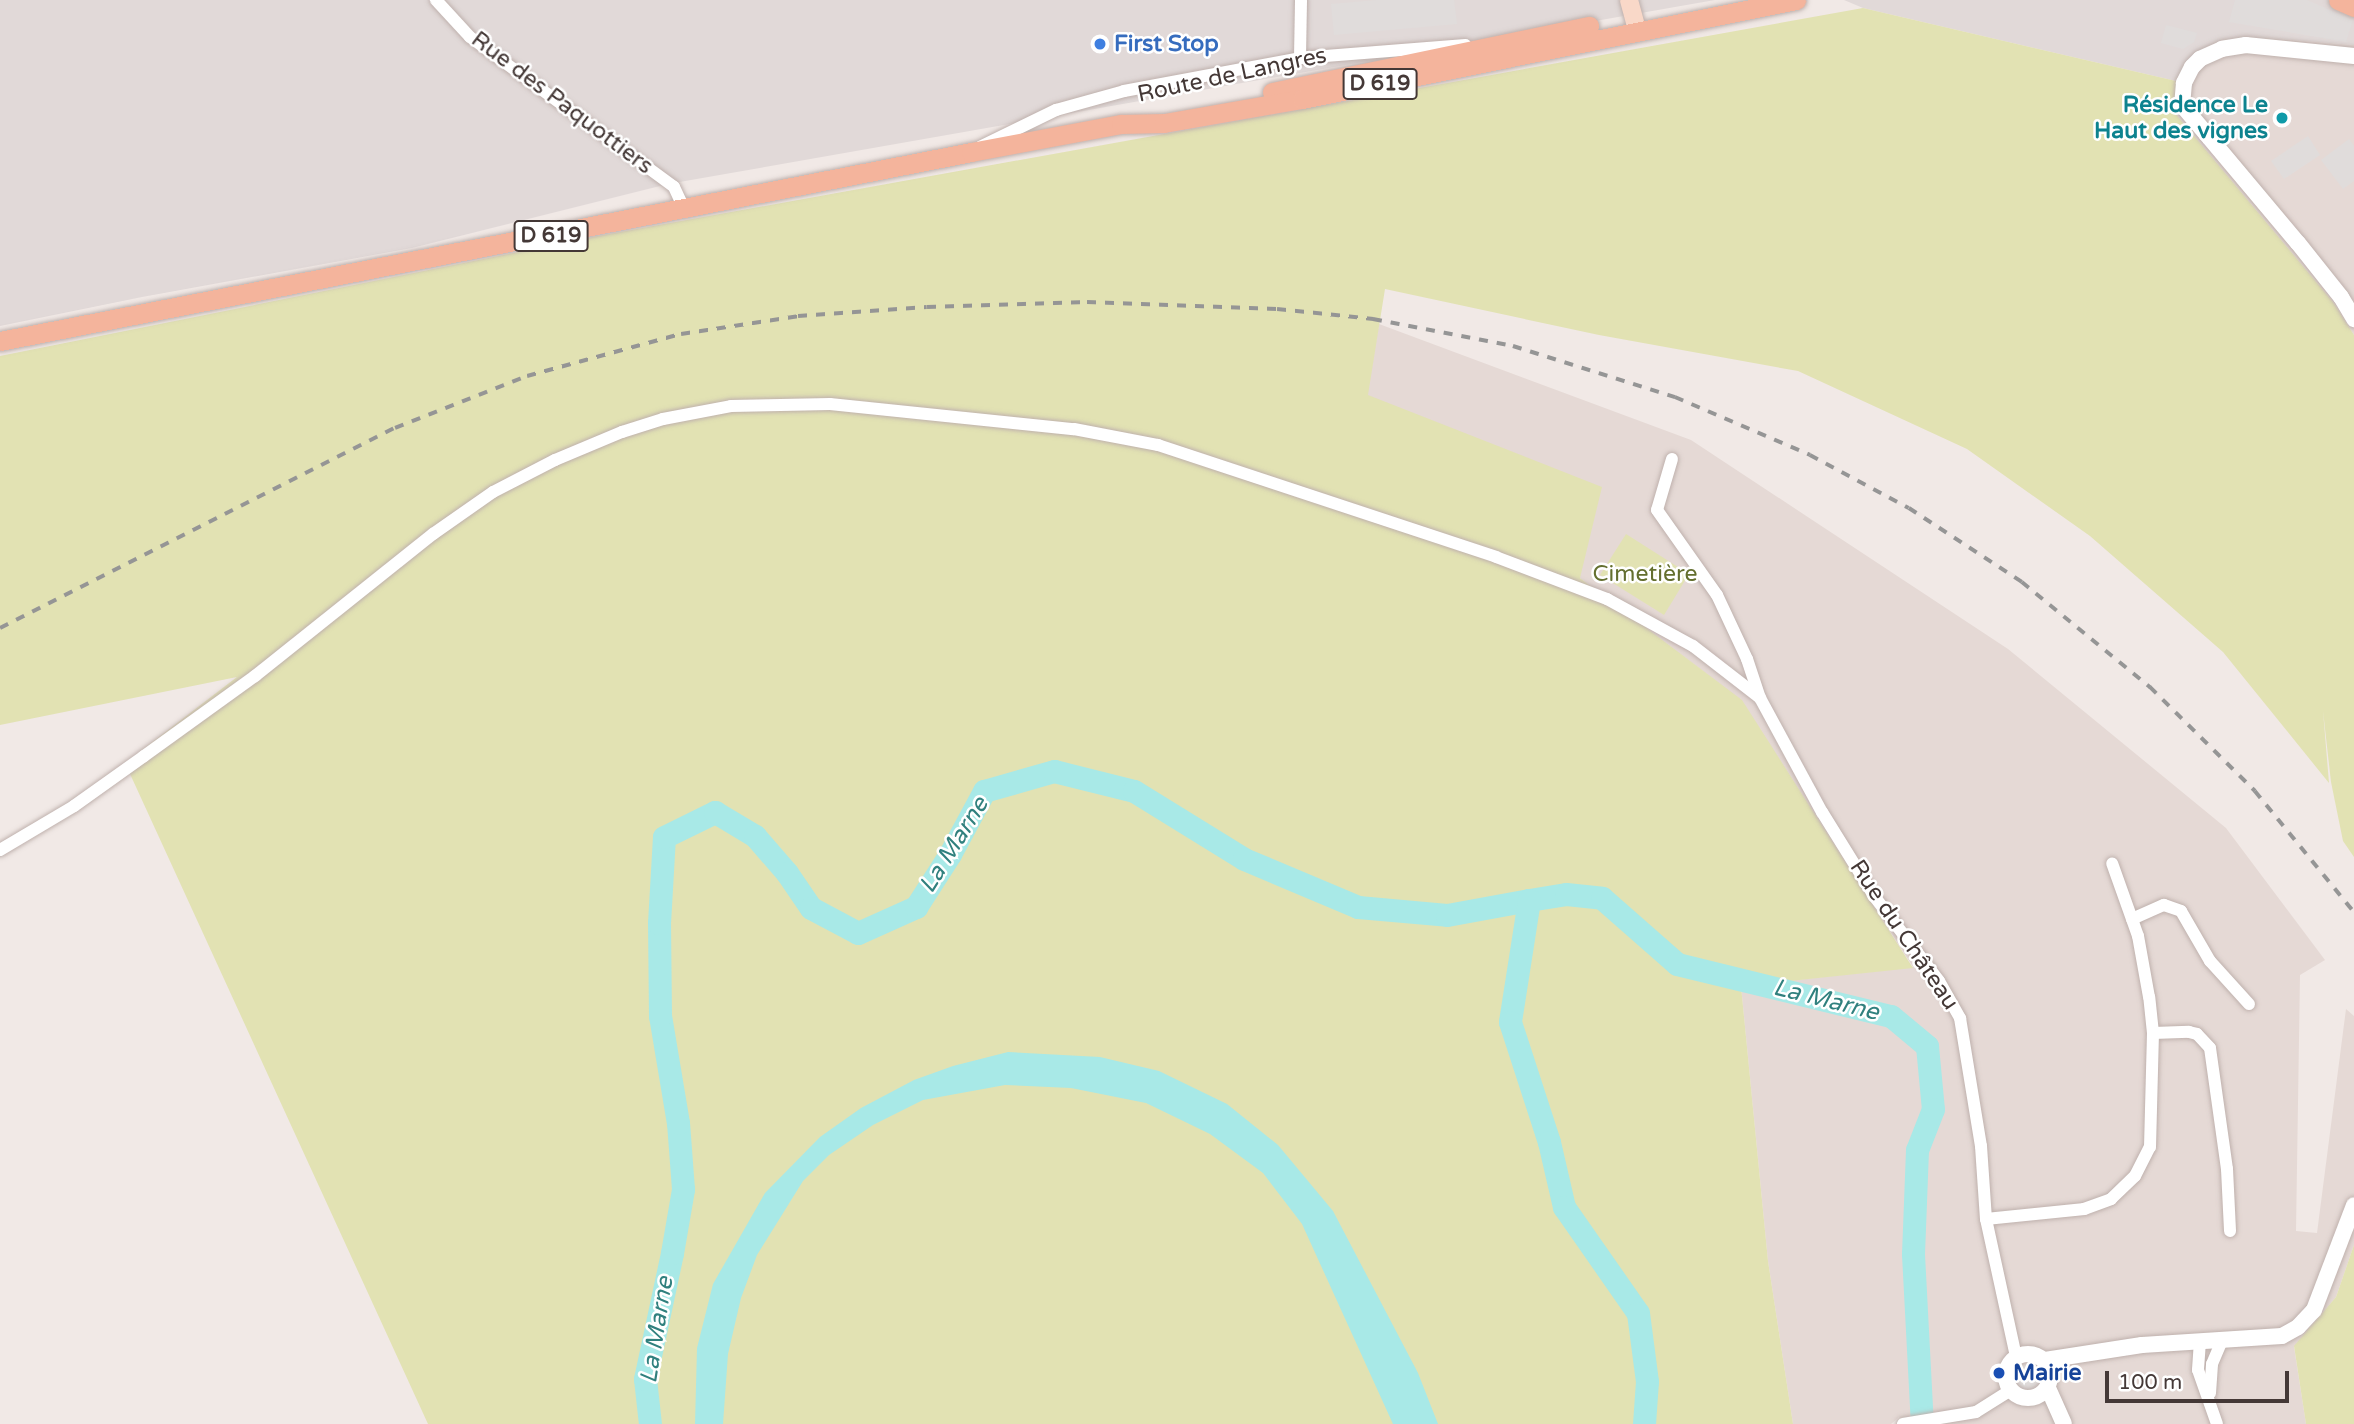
<!DOCTYPE html>
<html>
<head>
<meta charset="utf-8">
<style>
	body { margin:0 }
	#map { position:relative; width:2354px; height:1424px; overflow:hidden; background:#f1e9e6; font-family:"Varela Round",sans-serif }
	div>[style] { position:absolute }
	.residential>* { inset:0; background:#e5d9d5 }
	.industrial>* { inset:0; background:#e1d9d8 }
	.green>* { inset:0; background:#e2e2b3 }
	.parking>* { inset:0; background:#e0dcdb }
	.round { border-radius:50% }
	.water>* { inset:0; background:#a8e9e7 }
	.river>* { height:23px; margin:-11.5px; padding:0 11.5px; transform-origin:11.5px; border-radius:11.5px; background:#a8e9e7 }
	.roads { filter:drop-shadow(0 0 2px #bfb1ad) drop-shadow(0 0 2px #bfb1ad) }
	.minor>* { height:12px; margin:-6px; padding:0 6px; transform-origin:6px; border-radius:6px; background:#fff }
	.tertiary>* { height:16px; margin:-8px; padding:0 8px; transform-origin:8px; border-radius:8px; background:#fff }
	.tertiary>.ring { margin:-8px; padding:0; box-sizing:content-box; background:none; border:16px solid #fff; border-radius:50% }
	.secondary>* { height:18px; margin:-9px; padding:0 9px; transform-origin:9px; border-radius:9px; background:#f9d8c8 }
	.primary>* { height:19px; margin:-9.5px; padding:0 9.5px; transform-origin:9.5px; border-radius:9.5px; background:#f4b49c }
	.rail>* { height:3.5px; margin-top:-1.75px; transform-origin:0; background:repeating-linear-gradient(90deg,#959595 0 9px,transparent 0 18px) }
	.dots>* { width:19px; height:19px; translate:-50% -50%; box-sizing:border-box; border:4px solid #fff; border-radius:50% }
	span { translate:-50% -50%; white-space:nowrap; text-align:center; line-height:1.15; -webkit-text-stroke:5px #fff; paint-order:stroke }
	.shield-label span { padding:2px 5px; background:#fff; border:2px solid; border-radius:5px; -webkit-text-stroke-width:0 }
	.shield-label { font-size:21px; color:#443836; font-weight:700 }
	.shop-label { font-size:23px; color:#366cbe; font-weight:700 }
	.left { translate:0 -50%; text-align:left }
	.street-label { font-size:23px; color:#443836 }
	.culture-label { font-size:23px; color:#0d838f; font-weight:700 }
	.right { translate:-100% -50%; text-align:right }
	.park-label { font-size:23px; color:#646f2f }
	.transit-label { font-size:23px; color:#164399; font-weight:700 }
	.water-label { font-size:24px; color:#30807e; font-style:italic }
	.scale { position:absolute; left:2105px; top:1371px; width:184px; height:32px; box-sizing:border-box; border:4px solid #443836; border-top:0; padding-left:9px; font-size:21px; line-height:24px; white-space:nowrap; color:#443836; -webkit-text-stroke:5px #fff; paint-order:stroke }
</style>
</head>
<body>
<div id="map">
	<div class="residential">
		<i style="clip-path:polygon(2266px 38px,2354px 45px,2354px 335px,2333px 302px,2175px 113px,2176px 81px,2193px 55px,2214px 45px)"></i>
		<i style="clip-path:polygon(1379px 324px,1691px 440px,2008px 649px,2226px 828px,2325px 960px,2300px 975px,2296px 1231px,2317px 1233px,2346px 1009px,2354px 1016px,2354px 1245px,2336px 1297px,2294px 1347px,2306px 1424px,1903px 1424px,1899px 1417px,1891px 1424px,1793px 1424px,1768px 1261px,1741px 986px,1913px 967px,1741px 700px,1580px 578px,1367px 395px)"></i>
	</div>
	<div class="industrial">
		<i style="clip-path:polygon(0 0,1715px 0,668px 184px,412px 248px,142px 297px,0 326px)"></i>
		<i style="clip-path:polygon(1844px 0,2354px 0,2354px 45px,2266px 38px,2214px 45px,2193px 55px,2176px 81px,1863px 8px)"></i>
	</div>
	<div class="green">
		<i style="clip-path:polygon(1863px 8px,2176px 81px,2175px 113px,2333px 302px,2354px 335px,2354px 857px,2343px 841px,2331px 782px,2323px 711px,2329px 783px,2223px 652px,2090px 536px,1967px 449px,1798px 371px,1599px 335px,1385px 289px,1368px 395px,1602px 487px,1580px 578px,1742px 700px,1913px 968px,1741px 986px,1768px 1261px,1793px 1424px,428px 1424px,125px 763px,237px 677px,0 725px,0 356px,598px 236px)"></i>
		<i style="clip-path:polygon(1626px 534px,1689px 574px,1664px 615px,1600px 575px)"></i>
		<i style="clip-path:polygon(2354px 1245px,2354px 1424px,2306px 1424px,2294px 1346px,2336px 1297px)"></i>
	</div>
	<div class="parking">
		<i style="clip-path:polygon(1377px 0,1454px 0,1457px 24px,1334px 35px,1331px 4px)"></i>
		<i style="clip-path:polygon(2235px 0,2307px 0,2353px 20px,2346px 42px,2229px 22px)"></i>
		<i style="clip-path:polygon(2166px 25px,2197px 33px,2194px 42px,2183px 49px,2161px 43px)"></i>
		<i style="clip-path:polygon(2308px 136px,2320px 155px,2284px 179px,2271px 161px)"></i>
		<i style="clip-path:polygon(2349px 139px,2354px 146px,2354px 181px,2343px 189px,2321px 160px)"></i>
		<i class="round" style="left:2012px;top:1361px;width:30px;height:30px"></i>
	</div>
	<div class="water">
		<i style="clip-path:polygon(1008px 1052px,1100px 1057px,1159px 1071px,1227px 1104px,1278px 1145px,1333px 1211px,1418px 1373px,1438px 1424px,1393px 1424px,1302px 1224px,1263px 1173px,1210px 1134px,1146px 1103px,1071px 1088px,1005px 1085px,923px 1100px,873px 1125px,829px 1155px,803px 1181px,757px 1255px,741px 1298px,728px 1354px,723px 1424px,695px 1424px,697px 1348px,713px 1284px,765px 1193px,820px 1137px,861px 1108px,914px 1080px,953px 1066px)"></i>
	</div>
	<div class="river">
		<i style="left:1529px;top:900px;width:37px;rotate:-9deg"></i>
		<i style="left:1566px;top:894px;width:36px;rotate:6deg"></i>
		<i style="left:1602px;top:898px;width:100px;rotate:41.3deg"></i>
		<i style="left:1677px;top:964px;width:220px;rotate:13.7deg"></i>
		<i style="left:1891px;top:1016px;width:47px;rotate:39.8deg"></i>
		<i style="left:1927px;top:1046px;width:63px;rotate:84.6deg"></i>
		<i style="left:1933px;top:1109px;width:44px;rotate:111.3deg"></i>
		<i style="left:1917px;top:1150px;width:104px;rotate:92.2deg"></i>
		<i style="left:1913px;top:1254px;width:170px;rotate:87deg"></i>
		<i style="left:650px;top:1424px;width:45px;rotate:-96.3deg"></i>
		<i style="left:645px;top:1379px;width:129px;rotate:-77.9deg"></i>
		<i style="left:672px;top:1253px;width:65px;rotate:-80.2deg"></i>
		<i style="left:683px;top:1189px;width:66px;rotate:-94.3deg"></i>
		<i style="left:678px;top:1123px;width:109px;rotate:-99.5deg"></i>
		<i style="left:660px;top:1016px;width:93px;rotate:-90.6deg"></i>
		<i style="left:659px;top:923px;width:86px;rotate:-86.7deg"></i>
		<i style="left:664px;top:837px;width:57px;rotate:-26.1deg"></i>
		<i style="left:715px;top:812px;width:47px;rotate:31deg"></i>
		<i style="left:755px;top:836px;width:49px;rotate:49.1deg"></i>
		<i style="left:787px;top:873px;width:42px;rotate:55.6deg"></i>
		<i style="left:811px;top:908px;width:53px;rotate:28deg"></i>
		<i style="left:858px;top:933px;width:64px;rotate:-24.1deg"></i>
		<i style="left:916px;top:907px;width:63px;rotate:-57.3deg"></i>
		<i style="left:950px;top:854px;width:72px;rotate:-61.6deg"></i>
		<i style="left:984px;top:791px;width:73px;rotate:-15.9deg"></i>
		<i style="left:1054px;top:771px;width:82px;rotate:14deg"></i>
		<i style="left:1134px;top:791px;width:129px;rotate:31.7deg"></i>
		<i style="left:1244px;top:859px;width:124px;rotate:22.8deg"></i>
		<i style="left:1358px;top:907px;width:89px;rotate:5.1deg"></i>
		<i style="left:1447px;top:915px;width:83px;rotate:-10.4deg"></i>
		<i style="left:1529px;top:900px;width:123px;rotate:98.9deg"></i>
		<i style="left:1510px;top:1022px;width:126px;rotate:72deg"></i>
		<i style="left:1549px;top:1142px;width:67px;rotate:77deg"></i>
		<i style="left:1564px;top:1207px;width:129px;rotate:55.1deg"></i>
		<i style="left:1638px;top:1313px;width:69px;rotate:82.5deg"></i>
		<i style="left:1647px;top:1381px;width:43px;rotate:94deg"></i>
	</div>
	<div class="roads">
		<div class="minor">
			<i style="left:436px;top:0;width:50px;rotate:47.4deg"></i>
			<i style="left:470px;top:37px;width:253px;rotate:36.3deg"></i>
			<i style="left:674px;top:187px;width:23px;rotate:65deg"></i>
			<i style="left:1300px;top:58px;width:58px;rotate:-89deg"></i>
			<i style="left:980px;top:147px;width:85px;rotate:-26deg"></i>
			<i style="left:1056px;top:110px;width:71px;rotate:-15.6deg"></i>
			<i style="left:1124px;top:91px;width:179px;rotate:-10.6deg"></i>
			<i style="left:1300px;top:58px;width:166px;rotate:-4.5deg"></i>
			<i style="left:1672px;top:459px;width:53px;rotate:106.4deg"></i>
			<i style="left:1657px;top:510px;width:104px;rotate:54.8deg"></i>
			<i style="left:1717px;top:595px;width:71px;rotate:64.9deg"></i>
			<i style="left:1747px;top:659px;width:41px;rotate:71.6deg"></i>
			<i style="left:1760px;top:698px;width:130px;rotate:61.5deg"></i>
			<i style="left:1822px;top:812px;width:99px;rotate:58.2deg"></i>
			<i style="left:1874px;top:896px;width:107px;rotate:52.6deg"></i>
			<i style="left:1939px;top:981px;width:43px;rotate:60.4deg"></i>
			<i style="left:1960px;top:1018px;width:130px;rotate:80.7deg"></i>
			<i style="left:1981px;top:1146px;width:73px;rotate:86.1deg"></i>
			<i style="left:1986px;top:1219px;width:141px;rotate:77.7deg"></i>
			<i style="left:0;top:850px;width:86px;rotate:-30.7deg"></i>
			<i style="left:74px;top:806px;width:86px;rotate:-35.5deg"></i>
			<i style="left:144px;top:756px;width:137px;rotate:-35.8deg"></i>
			<i style="left:255px;top:676px;width:228px;rotate:-38.6deg"></i>
			<i style="left:433px;top:534px;width:73px;rotate:-35deg"></i>
			<i style="left:493px;top:492px;width:70px;rotate:-27.3deg"></i>
			<i style="left:555px;top:460px;width:73px;rotate:-22.7deg"></i>
			<i style="left:622px;top:432px;width:43px;rotate:-17.6deg"></i>
			<i style="left:663px;top:419px;width:69px;rotate:-10.8deg"></i>
			<i style="left:731px;top:406px;width:99px;rotate:-1.2deg"></i>
			<i style="left:830px;top:404px;width:245px;rotate:5.9deg"></i>
			<i style="left:1074px;top:429px;width:86px;rotate:10.8deg"></i>
			<i style="left:1158px;top:445px;width:356px;rotate:18.3deg"></i>
			<i style="left:1496px;top:557px;width:119px;rotate:20.7deg"></i>
			<i style="left:1607px;top:599px;width:98px;rotate:28.7deg"></i>
			<i style="left:1693px;top:646px;width:85px;rotate:37.8deg"></i>
			<i style="left:2132px;top:919px;width:35px;rotate:-24deg"></i>
			<i style="left:2164px;top:905px;width:18px;rotate:19deg"></i>
			<i style="left:2181px;top:911px;width:58px;rotate:59.9deg"></i>
			<i style="left:2210px;top:961px;width:58px;rotate:47.8deg"></i>
			<i style="left:2153px;top:1033px;width:36px;rotate:-2deg"></i>
			<i style="left:2189px;top:1032px;width:8px;rotate:14deg"></i>
			<i style="left:2197px;top:1034px;width:19px;rotate:47deg"></i>
			<i style="left:2210px;top:1048px;width:122px;rotate:82deg"></i>
			<i style="left:2227px;top:1169px;width:62px;rotate:87.2deg"></i>
			<i style="left:1986px;top:1219px;width:99px;rotate:-5.8deg"></i>
			<i style="left:2084px;top:1209px;width:29px;rotate:-20deg"></i>
			<i style="left:2111px;top:1199px;width:33px;rotate:-44deg"></i>
			<i style="left:2135px;top:1176px;width:33px;rotate:-63deg"></i>
			<i style="left:2150px;top:1147px;width:114px;rotate:-88.5deg"></i>
			<i style="left:2153px;top:1033px;width:36px;rotate:-96deg"></i>
			<i style="left:2149px;top:997px;width:62px;rotate:-100.2deg"></i>
			<i style="left:2138px;top:936px;width:77px;rotate:-109.6deg"></i>
			<i style="left:2200px;top:1341px;width:29px;rotate:94deg"></i>
			<i style="left:2198px;top:1370px;width:57px;rotate:70.6deg"></i>
			<i style="left:2210px;top:1393px;width:29px;rotate:-86deg"></i>
			<i style="left:2212px;top:1364px;width:26px;rotate:-67deg"></i>
			<i style="left:1903px;top:1424px;width:74px;rotate:-9.3deg"></i>
			<i style="left:1976px;top:1412px;width:41px;rotate:-32.2deg"></i>
		</div>
		<div class="tertiary">
			<i style="left:2354px;top:56px;width:109px;rotate:-174.2deg"></i>
			<i style="left:2246px;top:45px;width:24px;rotate:171deg"></i>
			<i style="left:2222px;top:49px;width:24px;rotate:156deg"></i>
			<i style="left:2200px;top:59px;width:11px;rotate:135deg"></i>
			<i style="left:2192px;top:67px;width:18px;rotate:117deg"></i>
			<i style="left:2184px;top:83px;width:22px;rotate:95deg"></i>
			<i style="left:2182px;top:105px;width:180px;rotate:50deg"></i>
			<i style="left:2298px;top:243px;width:69px;rotate:51.5deg"></i>
			<i style="left:2341px;top:297px;width:26px;rotate:59deg"></i>
			<i class="ring" style="left:2006px;top:1354px;width:28px;height:28px"></i>
			<i style="left:2045px;top:1360px;width:98px;rotate:-8.8deg"></i>
			<i style="left:2142px;top:1345px;width:140px;rotate:-3.7deg"></i>
			<i style="left:2282px;top:1336px;width:18px;rotate:-29deg"></i>
			<i style="left:2298px;top:1327px;width:23px;rotate:-47deg"></i>
			<i style="left:2314px;top:1310px;width:112px;rotate:-69.1deg"></i>
			<i style="left:2048px;top:1388px;width:39px;rotate:66deg"></i>
		</div>
		<div class="secondary">
			<i style="left:1629px;top:0;width:31px;rotate:75deg"></i>
		</div>
		<div class="primary">
			<i style="left:2338px;top:0;width:17px;rotate:24deg"></i>
			<i style="left:1272px;top:92px;width:324px;rotate:-11.8deg"></i>
			<i style="left:0;top:341px;width:989px;rotate:-11.01deg"></i>
			<i style="left:971px;top:152px;width:153px;rotate:-10.6deg"></i>
			<i style="left:1121px;top:124px;width:43px;rotate:-1.3deg"></i>
			<i style="left:1164px;top:123px;width:140px;rotate:-9.9deg"></i>
			<i style="left:1302px;top:99px;width:504px;rotate:-11.33deg"></i>
		</div>
	</div>
	<div class="rail">
		<i style="left:0;top:628px;width:443px;rotate:-26.9deg"></i>
		<i style="left:395px;top:428px;width:142px;rotate:-21.5deg"></i>
		<i style="left:527px;top:376px;width:160px;rotate:-15.3deg"></i>
		<i style="left:681px;top:334px;width:118px;rotate:-8.7deg"></i>
		<i style="left:798px;top:316px;width:129px;rotate:-4deg"></i>
		<i style="left:927px;top:307px;width:160px;rotate:-1.8deg"></i>
		<i style="left:1087px;top:302px;width:190px;rotate:2.1deg"></i>
		<i style="left:1277px;top:309px;width:97px;rotate:5.9deg"></i>
		<i style="left:1373px;top:319px;width:143px;rotate:10.9deg"></i>
		<i style="left:1513px;top:346px;width:170px;rotate:17.5deg"></i>
		<i style="left:1675px;top:397px;width:147px;rotate:23.2deg"></i>
		<i style="left:1810px;top:455px;width:112px;rotate:28.2deg"></i>
		<i style="left:1909px;top:508px;width:135px;rotate:33.2deg"></i>
		<i style="left:2022px;top:582px;width:166px;rotate:39.4deg"></i>
		<i style="left:2150px;top:687px;width:148px;rotate:44.7deg"></i>
		<i style="left:2255px;top:791px;width:156px;rotate:50.7deg"></i>
	</div>
	<div class="dots">
		<i style="left:1100px;top:44px;background:#3f7fe0"></i>
		<i style="left:2282px;top:118px;background:#0f9aa8"></i>
		<i style="left:1999px;top:1373px;background:#1a4fb4"></i>
	</div>
	<div class="shield-label">
		<span style="left:1380px;top:84px">D 619</span>
		<span style="left:551px;top:236px">D 619</span>
	</div>
	<div class="shop-label">
		<span class="left" style="left:1114px;top:44px">First Stop</span>
	</div>
	<div class="street-label">
		<span style="left:1232px;top:75px;rotate:-12deg">Route de Langres</span>
		<span style="left:562px;top:103px;rotate:37deg">Rue des Paquottiers</span>
		<span style="left:1904px;top:935px;rotate:56deg">Rue du Château</span>
	</div>
	<div class="culture-label">
		<span class="right" style="left:2268px;top:118px">Résidence Le<br>Haut des vignes</span>
	</div>
	<div class="park-label">
		<span style="left:1645px;top:574px">Cimetière</span>
	</div>
	<div class="transit-label">
		<span class="left" style="left:2013px;top:1373px">Mairie</span>
	</div>
	<div class="water-label">
		<span style="left:954px;top:845px;rotate:-58deg">La Marne</span>
		<span style="left:1826px;top:1000px;rotate:14deg">La Marne</span>
		<span style="left:657px;top:1330px;rotate:-81deg">La Marne</span>
	</div>
	<div class="scale">100 m</div>
</div>
</body>
</html>
